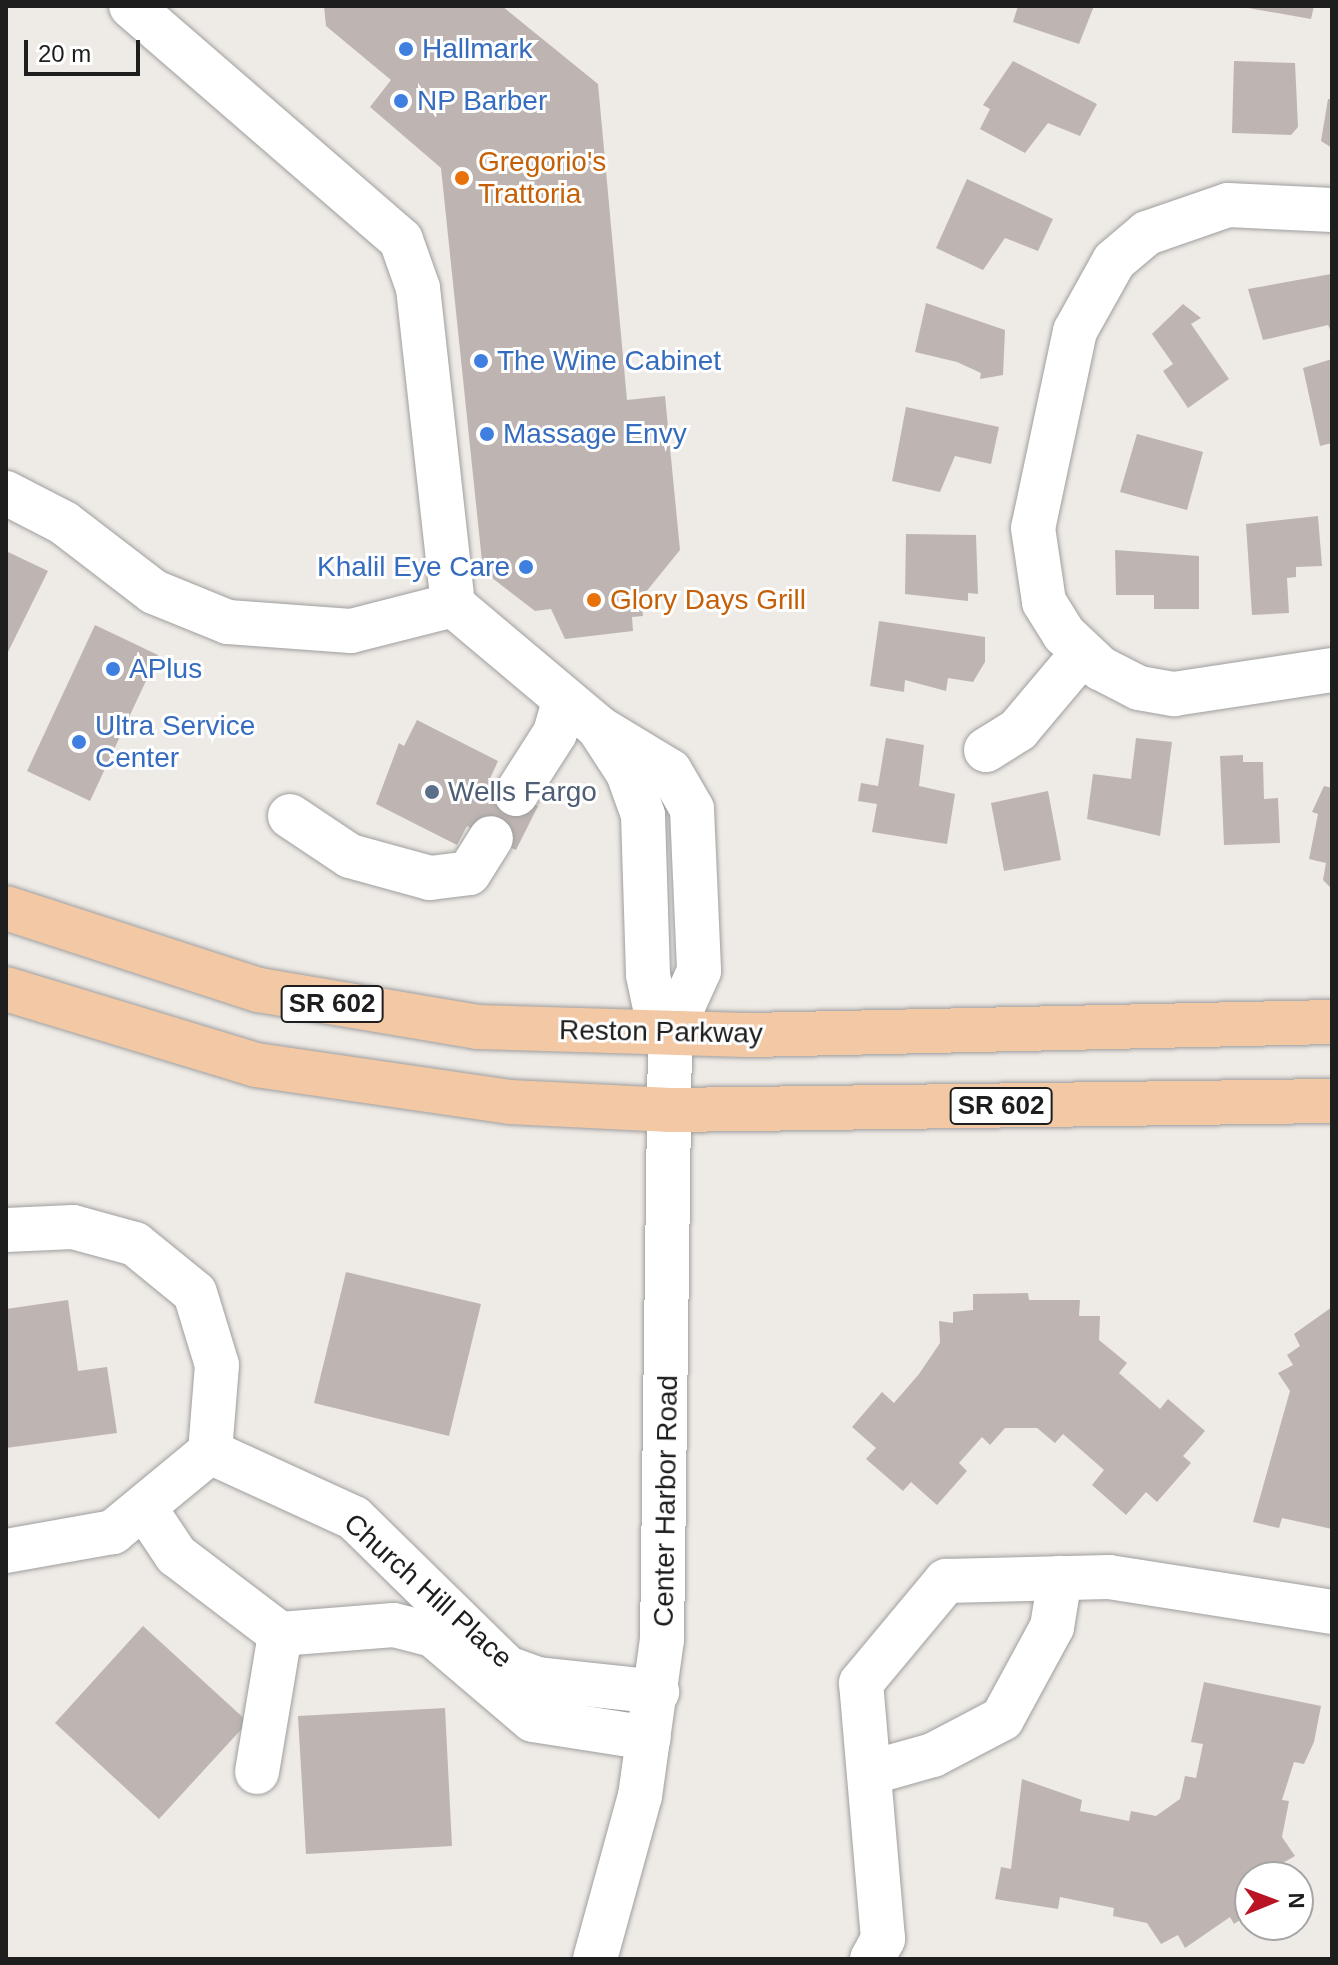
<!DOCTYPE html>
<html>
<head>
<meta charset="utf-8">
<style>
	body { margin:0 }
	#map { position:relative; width:1338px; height:1965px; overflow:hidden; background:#eeeae5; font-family:Helvetica,sans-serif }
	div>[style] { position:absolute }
	.building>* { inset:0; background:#beb5b2 }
	.roads { filter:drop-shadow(0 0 2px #9f9f9f) drop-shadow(0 0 2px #9f9f9f) }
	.minor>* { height:44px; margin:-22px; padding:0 22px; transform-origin:22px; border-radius:22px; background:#fff }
	.major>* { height:44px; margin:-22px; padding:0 22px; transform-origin:22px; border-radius:22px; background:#f3c9a5 }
	.dots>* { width:22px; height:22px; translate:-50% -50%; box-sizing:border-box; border:4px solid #fff; border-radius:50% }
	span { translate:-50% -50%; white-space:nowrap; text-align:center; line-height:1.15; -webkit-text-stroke:6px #fff; paint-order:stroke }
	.shield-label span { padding:2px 6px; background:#fff; border:2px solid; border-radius:6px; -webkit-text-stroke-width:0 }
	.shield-label { font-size:26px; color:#1e1e1e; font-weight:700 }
	.shop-label { font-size:28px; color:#366cbe }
	.left { translate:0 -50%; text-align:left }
	.right { translate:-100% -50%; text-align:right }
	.food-label { font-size:28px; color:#c56008 }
	.service-label { font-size:28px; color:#4e5e75 }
	.street-label { font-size:28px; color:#1e1e1e }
	.frame { position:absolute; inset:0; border:8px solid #1e1e1e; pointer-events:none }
	.north { position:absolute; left:1234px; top:1861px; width:80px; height:80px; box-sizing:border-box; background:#fff; border:2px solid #a5a5a5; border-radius:50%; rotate:89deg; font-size:22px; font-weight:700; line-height:32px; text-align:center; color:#1e1e1e }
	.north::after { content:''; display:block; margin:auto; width:28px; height:36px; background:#b91324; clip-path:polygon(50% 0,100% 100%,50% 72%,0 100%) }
	.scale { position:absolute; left:24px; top:40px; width:116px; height:36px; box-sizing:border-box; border:4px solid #1e1e1e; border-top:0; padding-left:10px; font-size:24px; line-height:28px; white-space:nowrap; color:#1e1e1e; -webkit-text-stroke:6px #fff; paint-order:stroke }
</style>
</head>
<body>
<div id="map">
	<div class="building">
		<i style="clip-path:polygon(324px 6px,502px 6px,598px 84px,627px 400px,665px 396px,680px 550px,641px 598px,643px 616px,632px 617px,633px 631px,565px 639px,551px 609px,535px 611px,483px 571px,441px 168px,370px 107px,391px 80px,326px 26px)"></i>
		<i style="clip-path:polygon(1018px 6px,1094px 6px,1079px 44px,1013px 22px)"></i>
		<i style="clip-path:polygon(1237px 6px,1314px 6px,1311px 19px)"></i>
		<i style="clip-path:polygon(1013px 61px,1097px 104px,1080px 136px,1048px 123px,1025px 153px,980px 129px,990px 109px,983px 105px)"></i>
		<i style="clip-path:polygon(1234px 61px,1295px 63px,1298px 127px,1291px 135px,1232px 133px)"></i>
		<i style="clip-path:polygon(1328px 99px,1332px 99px,1332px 148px,1321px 141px)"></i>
		<i style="clip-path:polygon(967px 179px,1053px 219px,1038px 251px,1005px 238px,983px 270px,936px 248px)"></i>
		<i style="clip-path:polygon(1331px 274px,1332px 334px,1328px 325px,1263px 340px,1248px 289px)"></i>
		<i style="clip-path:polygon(926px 303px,1005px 330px,1003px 375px,980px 379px,981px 373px,957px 362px,915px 352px)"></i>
		<i style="clip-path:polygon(1183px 304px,1201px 318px,1191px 324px,1229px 379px,1188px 408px,1163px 371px,1173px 364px,1152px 334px)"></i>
		<i style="clip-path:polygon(1332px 359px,1332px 443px,1320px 446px,1303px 368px)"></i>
		<i style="clip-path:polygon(906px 407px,999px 427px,991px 464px,955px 456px,940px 492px,892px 481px)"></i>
		<i style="clip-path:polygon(1137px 434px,1203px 452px,1187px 510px,1120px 492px)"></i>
		<i style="clip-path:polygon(1318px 516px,1322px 566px,1296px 567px,1296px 577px,1287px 578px,1289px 613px,1252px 615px,1246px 524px)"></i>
		<i style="clip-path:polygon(906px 534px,976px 535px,978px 594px,968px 593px,968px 601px,905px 594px)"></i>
		<i style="clip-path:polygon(1115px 550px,1199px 556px,1199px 609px,1154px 609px,1154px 595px,1116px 595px)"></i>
		<i style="clip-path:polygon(6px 551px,48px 571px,6px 656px)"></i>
		<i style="clip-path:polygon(879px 621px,985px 637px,985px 662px,973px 682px,948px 678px,946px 691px,905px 680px,904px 692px,870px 686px)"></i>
		<i style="clip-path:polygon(95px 625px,158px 655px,90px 801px,27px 771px)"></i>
		<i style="clip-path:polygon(417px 720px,498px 761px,489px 781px,538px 806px,516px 850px,467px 826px,457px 845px,376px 804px,399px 743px,404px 746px)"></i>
		<i style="clip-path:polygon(886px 738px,924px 745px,919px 786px,955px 794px,947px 844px,872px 832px,877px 804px,858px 801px,861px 783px,878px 786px)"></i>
		<i style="clip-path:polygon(1136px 738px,1172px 742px,1160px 836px,1087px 819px,1093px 774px,1131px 779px)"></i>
		<i style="clip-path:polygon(1243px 755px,1243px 762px,1263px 762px,1264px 799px,1278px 798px,1280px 843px,1224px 845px,1220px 756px)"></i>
		<i style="clip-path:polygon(1324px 786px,1332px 788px,1332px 889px,1323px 880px,1326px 863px,1309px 859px,1318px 814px,1312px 812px)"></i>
		<i style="clip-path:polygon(1048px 791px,1061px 860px,1004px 871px,991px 803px)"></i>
		<i style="clip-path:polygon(346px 1272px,481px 1304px,449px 1436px,314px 1403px)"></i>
		<i style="clip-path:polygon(1028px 1293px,1029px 1300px,1080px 1300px,1079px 1316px,1100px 1316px,1099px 1340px,1127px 1363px,1119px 1373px,1160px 1409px,1168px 1399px,1205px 1431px,1183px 1456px,1191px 1463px,1157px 1502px,1146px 1492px,1126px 1515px,1092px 1485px,1104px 1470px,1063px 1434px,1055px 1443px,1037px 1428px,1005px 1428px,990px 1445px,982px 1437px,959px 1463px,967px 1471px,937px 1505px,911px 1482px,903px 1491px,866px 1459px,876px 1448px,852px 1427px,882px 1392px,894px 1403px,919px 1374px,940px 1343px,939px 1321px,953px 1323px,953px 1312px,973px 1310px,973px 1294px)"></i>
		<i style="clip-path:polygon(68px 1300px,78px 1371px,107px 1367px,117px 1433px,6px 1448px,6px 1309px)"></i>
		<i style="clip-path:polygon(1332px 1307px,1332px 1529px,1282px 1518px,1279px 1528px,1253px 1522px,1290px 1391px,1278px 1373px,1293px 1365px,1287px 1355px,1300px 1346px,1294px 1334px)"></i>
		<i style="clip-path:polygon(143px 1626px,248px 1722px,159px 1819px,55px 1723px)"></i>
		<i style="clip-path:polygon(1204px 1682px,1321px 1706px,1314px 1742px,1304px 1764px,1294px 1762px,1282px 1800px,1289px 1801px,1282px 1837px,1295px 1856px,1281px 1864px,1289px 1873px,1280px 1877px,1250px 1877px,1250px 1913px,1234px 1924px,1230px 1917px,1185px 1948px,1178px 1935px,1161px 1944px,1147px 1923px,1113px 1916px,1114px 1908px,1060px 1897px,1058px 1909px,995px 1899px,1001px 1867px,1011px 1869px,1022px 1779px,1082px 1800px,1080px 1811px,1129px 1821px,1131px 1811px,1156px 1816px,1180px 1799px,1185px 1776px,1196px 1778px,1203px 1744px,1191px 1742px)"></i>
		<i style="clip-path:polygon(445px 1708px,452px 1846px,306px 1854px,298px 1716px)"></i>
	</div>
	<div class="roads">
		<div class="minor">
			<i style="left:131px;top:6px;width:357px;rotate:40.9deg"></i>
			<i style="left:401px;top:240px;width:51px;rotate:70.5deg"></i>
			<i style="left:418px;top:288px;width:319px;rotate:83.7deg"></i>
			<i style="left:453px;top:605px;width:191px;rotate:40.1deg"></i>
			<i style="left:599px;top:728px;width:83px;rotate:31.2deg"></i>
			<i style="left:670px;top:771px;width:44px;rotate:59.9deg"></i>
			<i style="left:692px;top:809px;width:162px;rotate:87.5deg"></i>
			<i style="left:699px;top:971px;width:70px;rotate:114.4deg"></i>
			<i style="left:1332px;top:210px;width:104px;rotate:-177.2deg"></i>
			<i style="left:1228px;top:205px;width:86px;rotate:160.9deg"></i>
			<i style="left:1147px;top:233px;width:43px;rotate:139.7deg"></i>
			<i style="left:1114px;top:261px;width:80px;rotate:119.1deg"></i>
			<i style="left:1075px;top:331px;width:201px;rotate:102deg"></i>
			<i style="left:1033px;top:528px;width:75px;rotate:81.5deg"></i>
			<i style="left:1044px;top:602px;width:38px;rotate:58deg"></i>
			<i style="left:1064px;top:634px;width:50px;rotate:43.4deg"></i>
			<i style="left:1100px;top:668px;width:44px;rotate:27.1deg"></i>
			<i style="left:1139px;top:688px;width:36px;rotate:10deg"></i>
			<i style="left:1174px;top:694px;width:160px;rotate:-8.6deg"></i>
			<i style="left:6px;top:493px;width:65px;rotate:27.3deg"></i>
			<i style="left:64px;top:523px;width:113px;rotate:37.5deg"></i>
			<i style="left:154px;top:592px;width:80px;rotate:22.1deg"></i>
			<i style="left:228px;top:622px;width:123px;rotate:4.2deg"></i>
			<i style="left:351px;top:631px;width:105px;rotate:-14.3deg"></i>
			<i style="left:600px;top:730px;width:51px;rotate:56.9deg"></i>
			<i style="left:628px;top:773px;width:45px;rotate:70.3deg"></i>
			<i style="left:643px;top:815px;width:160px;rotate:88.2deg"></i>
			<i style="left:648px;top:975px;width:39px;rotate:78deg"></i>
			<i style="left:656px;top:1013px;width:26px;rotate:58deg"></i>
			<i style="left:986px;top:750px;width:38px;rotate:-32deg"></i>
			<i style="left:1018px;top:730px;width:99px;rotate:-49.9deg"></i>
			<i style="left:516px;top:794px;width:72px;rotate:-57.4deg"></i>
			<i style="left:555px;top:733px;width:35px;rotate:-74deg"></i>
			<i style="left:290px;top:816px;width:72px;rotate:33.7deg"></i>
			<i style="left:350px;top:856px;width:83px;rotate:15.4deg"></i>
			<i style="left:430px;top:878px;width:39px;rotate:-7deg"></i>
			<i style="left:469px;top:873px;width:41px;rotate:-57.8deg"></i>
			<i style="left:6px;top:1230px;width:67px;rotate:-2.6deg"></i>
			<i style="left:73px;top:1227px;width:64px;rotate:15.3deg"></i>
			<i style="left:135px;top:1244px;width:77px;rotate:39.2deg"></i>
			<i style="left:195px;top:1293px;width:75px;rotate:73deg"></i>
			<i style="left:217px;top:1365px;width:87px;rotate:94.6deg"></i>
			<i style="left:210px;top:1452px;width:126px;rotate:140.5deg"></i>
			<i style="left:113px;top:1532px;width:109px;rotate:169.9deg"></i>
			<i style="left:210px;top:1452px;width:158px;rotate:24.6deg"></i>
			<i style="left:354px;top:1518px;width:214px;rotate:44.4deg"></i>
			<i style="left:507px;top:1668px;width:33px;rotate:20deg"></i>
			<i style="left:538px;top:1679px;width:120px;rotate:6.2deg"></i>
			<i style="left:144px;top:1507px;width:58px;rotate:56.3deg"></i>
			<i style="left:176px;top:1555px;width:131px;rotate:37.2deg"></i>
			<i style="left:280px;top:1634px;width:114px;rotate:-4.5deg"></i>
			<i style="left:394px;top:1625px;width:40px;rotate:14.4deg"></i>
			<i style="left:433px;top:1635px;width:131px;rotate:40.4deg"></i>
			<i style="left:533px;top:1720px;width:117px;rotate:8.8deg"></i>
			<i style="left:257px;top:1772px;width:140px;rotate:-80.5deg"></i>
			<i style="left:869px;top:1773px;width:66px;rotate:-15.7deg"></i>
			<i style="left:933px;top:1755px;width:78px;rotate:-27.6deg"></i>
			<i style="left:1002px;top:1719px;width:105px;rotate:-61.5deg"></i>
			<i style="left:1052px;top:1627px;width:50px;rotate:-80.7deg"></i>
			<i style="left:595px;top:1959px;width:169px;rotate:-74.6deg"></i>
			<i style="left:640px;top:1796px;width:158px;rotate:-82deg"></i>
			<i style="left:662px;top:1640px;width:605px;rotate:-89.24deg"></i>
			<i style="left:872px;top:1959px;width:23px;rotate:-61deg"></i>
			<i style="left:883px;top:1939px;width:257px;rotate:-94.9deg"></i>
			<i style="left:861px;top:1683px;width:133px;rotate:-50.2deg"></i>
			<i style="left:946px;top:1581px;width:163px;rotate:-1.4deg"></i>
			<i style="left:1109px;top:1577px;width:226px;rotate:8.9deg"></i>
		</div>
		<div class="major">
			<i style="left:6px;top:908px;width:266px;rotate:18deg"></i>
			<i style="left:259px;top:990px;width:222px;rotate:9.6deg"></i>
			<i style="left:478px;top:1027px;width:272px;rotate:1.7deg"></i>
			<i style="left:750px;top:1035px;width:582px;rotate:-1.28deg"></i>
			<i style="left:6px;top:989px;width:261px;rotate:16.9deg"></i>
			<i style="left:256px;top:1065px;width:257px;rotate:8.3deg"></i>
			<i style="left:510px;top:1102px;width:160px;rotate:2.9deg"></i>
			<i style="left:670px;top:1110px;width:662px;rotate:-0.78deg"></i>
		</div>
	</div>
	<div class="dots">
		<i style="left:406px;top:49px;background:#3f7fe0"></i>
		<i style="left:401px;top:101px;background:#3f7fe0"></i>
		<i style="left:462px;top:178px;background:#e8710a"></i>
		<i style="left:481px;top:361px;background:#3f7fe0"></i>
		<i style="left:487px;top:434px;background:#3f7fe0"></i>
		<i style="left:526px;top:567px;background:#3f7fe0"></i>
		<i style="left:594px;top:600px;background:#e8710a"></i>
		<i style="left:113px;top:669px;background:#3f7fe0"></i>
		<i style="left:79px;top:742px;background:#3f7fe0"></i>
		<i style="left:432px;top:792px;background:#5c6f8a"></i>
	</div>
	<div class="shield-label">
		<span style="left:332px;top:1004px">SR 602</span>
		<span style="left:1001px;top:1106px">SR 602</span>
	</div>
	<div class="shop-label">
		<span class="left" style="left:422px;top:49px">Hallmark</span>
		<span class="left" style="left:417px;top:101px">NP Barber</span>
		<span class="left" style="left:497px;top:361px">The Wine Cabinet</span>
		<span class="left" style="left:503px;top:434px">Massage Envy</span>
		<span class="right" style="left:510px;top:567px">Khalil Eye Care</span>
		<span class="left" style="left:129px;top:669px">APlus</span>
		<span class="left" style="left:95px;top:742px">Ultra Service<br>Center</span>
	</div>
	<div class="food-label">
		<span class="left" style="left:478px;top:178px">Gregorio's<br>Trattoria</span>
		<span class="left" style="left:610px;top:600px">Glory Days Grill</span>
	</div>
	<div class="service-label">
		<span class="left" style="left:448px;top:792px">Wells Fargo</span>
	</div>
	<div class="street-label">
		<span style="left:661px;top:1032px;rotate:1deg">Reston Parkway</span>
		<span style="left:666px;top:1501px;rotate:-89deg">Center Harbor Road</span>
		<span style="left:428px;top:1591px;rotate:42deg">Church Hill Place</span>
	</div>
	<div class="frame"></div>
	<div class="north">N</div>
	<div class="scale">20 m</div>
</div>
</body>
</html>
